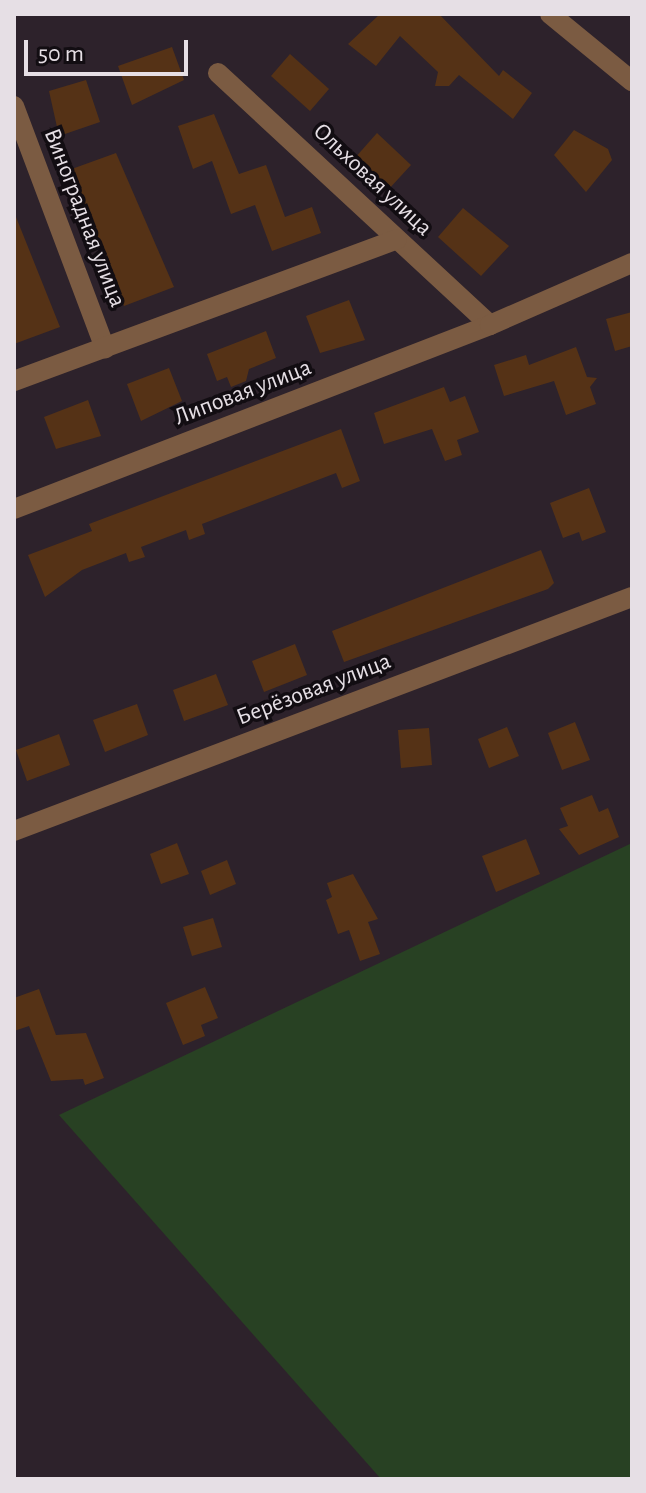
<!DOCTYPE html>
<html>
<head>
<meta charset="utf-8">
<style>
	body { margin:0 }
	#map { position:relative; width:646px; height:1493px; overflow:hidden; background:#2d222b; font-family:"Alegreya Sans",sans-serif }
	div>[style] { position:absolute }
	.green>* { inset:0; background:#284123 }
	.building>* { inset:0; background:#553216 }
	.minor>* { height:20px; margin:-10px; padding:0 10px; transform-origin:10px; border-radius:10px; background:#7b5b42 }
	span { translate:-50% -50%; white-space:nowrap; text-align:center; line-height:1.15; -webkit-text-stroke:7px #120d12; paint-order:stroke }
	.street-label { font-size:24px; color:#e6dfe5 }
	.frame { position:absolute; inset:0; border:16px solid #e6dfe5; pointer-events:none }
	.scale { position:absolute; left:24px; top:40px; width:164px; height:36px; box-sizing:border-box; border:4px solid #e6dfe5; border-top:0; padding-left:10px; font-size:24px; line-height:28px; white-space:nowrap; color:#e6dfe5; -webkit-text-stroke:6px #120d12; paint-order:stroke }
</style>
</head>
<body>
<div id="map">
	<div class="green">
		<i style="clip-path:polygon(632px 843px,632px 1479px,381px 1479px,59px 1115px)"></i>
	</div>
	<div class="building">
		<i style="clip-path:polygon(380px 14px,439px 14px,499px 76px,503px 70px,532px 93px,513px 119px,459px 75px,449px 86px,435px 86px,438px 72px,400px 36px,376px 66px,348px 44px)"></i>
		<i style="clip-path:polygon(172px 47px,184px 80px,132px 105px,118px 66px)"></i>
		<i style="clip-path:polygon(290px 54px,329px 89px,310px 111px,271px 76px)"></i>
		<i style="clip-path:polygon(86px 80px,100px 122px,59px 136px,49px 91px)"></i>
		<i style="clip-path:polygon(214px 114px,239px 174px,266px 165px,285px 217px,312px 207px,321px 233px,272px 251px,255px 205px,231px 214px,212px 161px,193px 169px,178px 126px)"></i>
		<i style="clip-path:polygon(574px 130px,608px 149px,612px 160px,586px 192px,554px 155px)"></i>
		<i style="clip-path:polygon(377px 133px,411px 165px,388px 190px,354px 159px)"></i>
		<i style="clip-path:polygon(116px 153px,174px 287px,124px 306px,69px 170px)"></i>
		<i style="clip-path:polygon(463px 208px,509px 246px,481px 276px,438px 237px)"></i>
		<i style="clip-path:polygon(16px 217px,60px 327px,14px 344px,14px 218px)"></i>
		<i style="clip-path:polygon(349px 300px,365px 340px,320px 353px,306px 316px)"></i>
		<i style="clip-path:polygon(632px 312px,632px 346px,615px 351px,606px 319px)"></i>
		<i style="clip-path:polygon(266px 331px,276px 358px,249px 369px,246px 381px,231px 387px,227px 377px,217px 381px,207px 354px)"></i>
		<i style="clip-path:polygon(576px 347px,587px 377px,597px 378px,590px 387px,596px 404px,566px 415px,554px 381px,504px 396px,494px 365px,526px 355px,529px 365px)"></i>
		<i style="clip-path:polygon(169px 368px,182px 401px,141px 421px,127px 384px)"></i>
		<i style="clip-path:polygon(444px 387px,450px 402px,465px 396px,479px 432px,457px 440px,462px 455px,445px 461px,432px 429px,384px 444px,374px 413px)"></i>
		<i style="clip-path:polygon(88px 400px,101px 436px,56px 449px,44px 417px)"></i>
		<i style="clip-path:polygon(341px 429px,360px 481px,342px 488px,336px 473px,202px 524px,205px 534px,189px 540px,186px 530px,141px 547px,145px 557px,129px 562px,126px 553px,82px 570px,45px 597px,28px 555px,92px 531px,89px 524px)"></i>
		<i style="clip-path:polygon(589px 488px,606px 532px,582px 541px,579px 532px,563px 538px,550px 503px)"></i>
		<i style="clip-path:polygon(541px 550px,554px 583px,548px 589px,344px 662px,332px 631px)"></i>
		<i style="clip-path:polygon(295px 644px,307px 675px,264px 692px,252px 661px)"></i>
		<i style="clip-path:polygon(216px 674px,228px 705px,184px 721px,173px 690px)"></i>
		<i style="clip-path:polygon(137px 704px,148px 735px,105px 752px,93px 720px)"></i>
		<i style="clip-path:polygon(575px 722px,590px 760px,562px 770px,548px 733px)"></i>
		<i style="clip-path:polygon(507px 727px,519px 756px,489px 768px,478px 739px)"></i>
		<i style="clip-path:polygon(429px 728px,432px 765px,401px 768px,398px 730px)"></i>
		<i style="clip-path:polygon(59px 734px,70px 765px,27px 781px,16px 750px)"></i>
		<i style="clip-path:polygon(592px 795px,599px 812px,608px 808px,619px 837px,579px 855px,559px 829px,568px 826px,560px 808px)"></i>
		<i style="clip-path:polygon(526px 839px,540px 874px,496px 892px,482px 856px)"></i>
		<i style="clip-path:polygon(177px 843px,189px 874px,161px 884px,150px 854px)"></i>
		<i style="clip-path:polygon(227px 860px,236px 884px,210px 895px,201px 871px)"></i>
		<i style="clip-path:polygon(353px 874px,378px 919px,368px 922px,380px 954px,360px 961px,349px 930px,338px 934px,326px 900px,332px 897px,327px 883px)"></i>
		<i style="clip-path:polygon(213px 918px,222px 947px,192px 956px,183px 927px)"></i>
		<i style="clip-path:polygon(205px 987px,218px 1018px,201px 1025px,205px 1036px,183px 1045px,166px 1003px)"></i>
		<i style="clip-path:polygon(39px 989px,56px 1035px,86px 1033px,104px 1078px,85px 1085px,83px 1079px,51px 1081px,29px 1026px,14px 1031px,14px 998px)"></i>
	</div>
	<div class="minor">
		<i style="left:550px;top:14px;width:106px;rotate:39.3deg"></i>
		<i style="left:218px;top:73px;width:371px;rotate:42.8deg"></i>
		<i style="left:14px;top:106px;width:259px;rotate:69.4deg"></i>
		<i style="left:14px;top:381px;width:408px;rotate:-20.3deg"></i>
		<i style="left:14px;top:509px;width:510px;rotate:-21.13deg"></i>
		<i style="left:490px;top:325px;width:155px;rotate:-23.6deg"></i>
		<i style="left:14px;top:831px;width:661px;rotate:-20.74deg"></i>
	</div>
	<div class="street-label">
		<span style="left:372px;top:180px;rotate:43deg">Ольховая улица</span>
		<span style="left:84px;top:218px;rotate:69deg">Виноградная улица</span>
		<span style="left:243px;top:393px;rotate:-21deg">Липовая улица</span>
		<span style="left:314px;top:690px;rotate:-21deg">Берёзовая улица</span>
	</div>
	<div class="frame"></div>
	<div class="scale">50 m</div>
</div>
</body>
</html>
